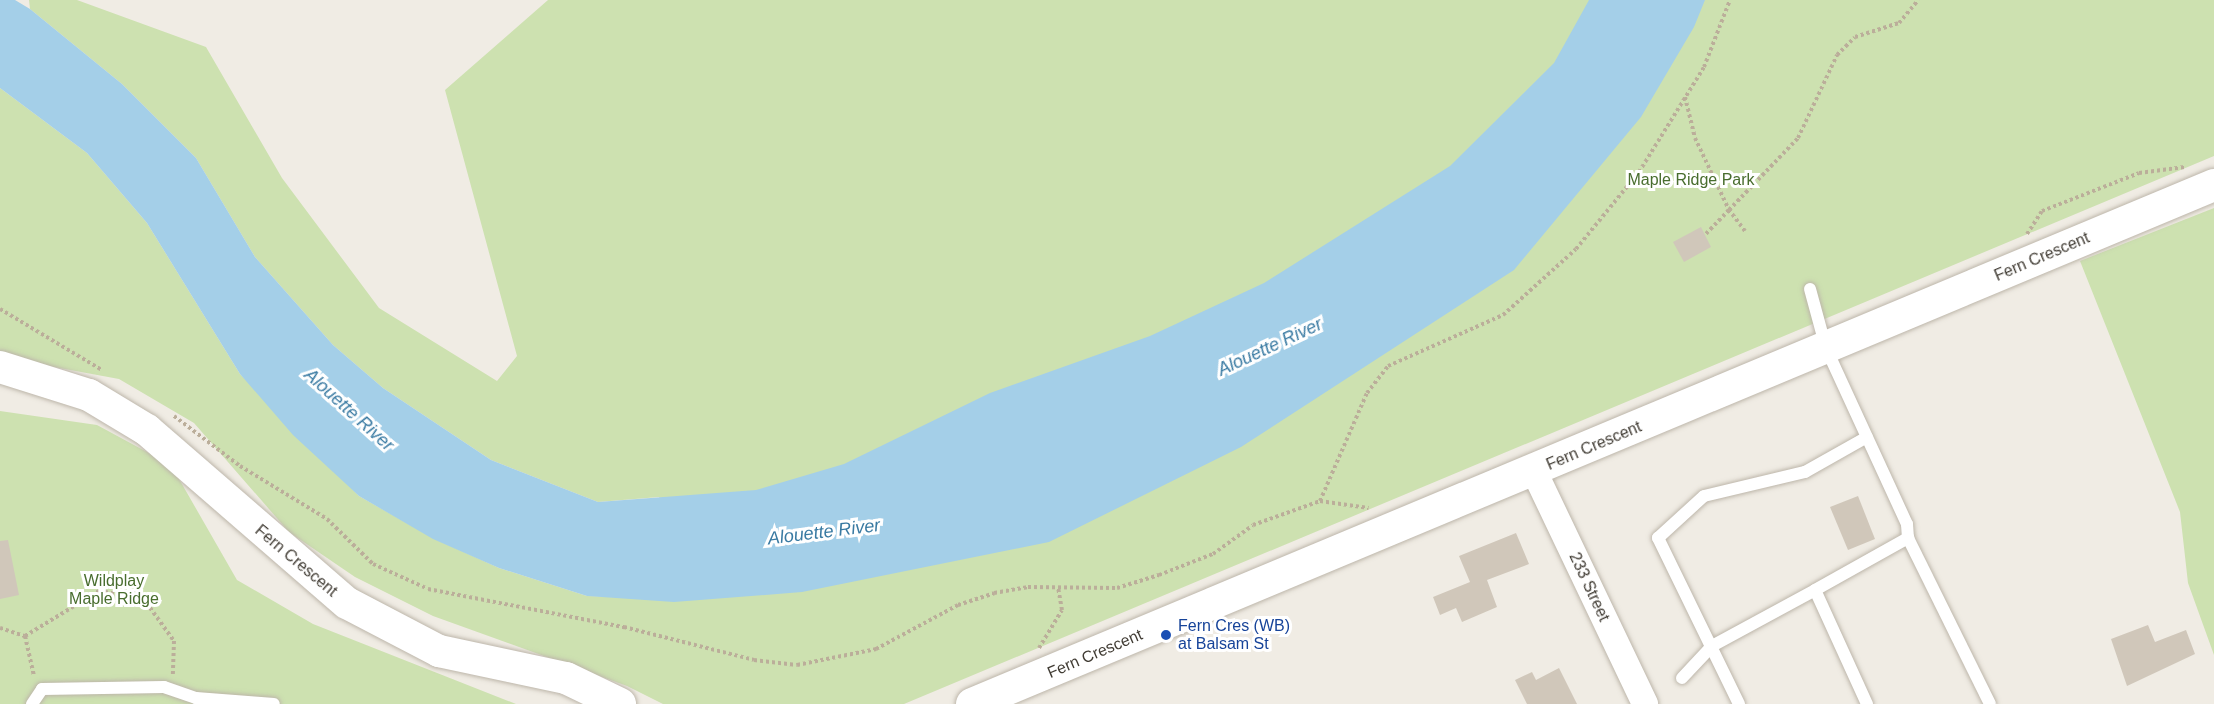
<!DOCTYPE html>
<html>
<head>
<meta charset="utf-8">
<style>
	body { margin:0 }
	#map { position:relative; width:2214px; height:704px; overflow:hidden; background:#f0ece4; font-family:Arial,sans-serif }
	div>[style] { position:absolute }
	.green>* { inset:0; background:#cde1b0 }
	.water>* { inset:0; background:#a4cfe8 }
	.building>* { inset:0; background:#d0c7ba }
	.path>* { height:4px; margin-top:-2px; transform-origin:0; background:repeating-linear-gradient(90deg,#bbae9a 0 3px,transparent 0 6px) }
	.roads { filter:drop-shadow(0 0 2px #bdb6aa) drop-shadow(0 0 2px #bdb6aa) }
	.service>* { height:12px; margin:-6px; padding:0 6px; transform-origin:6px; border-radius:6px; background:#fff }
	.minor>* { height:26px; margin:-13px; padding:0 13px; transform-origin:13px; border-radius:13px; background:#fff }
	.tertiary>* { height:32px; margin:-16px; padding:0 16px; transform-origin:16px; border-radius:16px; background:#fff }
	.dots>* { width:16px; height:16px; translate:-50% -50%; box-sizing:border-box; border:3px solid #fff; border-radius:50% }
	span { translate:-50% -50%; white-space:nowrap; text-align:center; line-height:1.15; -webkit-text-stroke:6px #fff; paint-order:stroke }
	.park-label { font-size:16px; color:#486d2e }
	.street-label { font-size:16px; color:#413c34 }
	.transit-label { font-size:16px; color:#164399 }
	.left { translate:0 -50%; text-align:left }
	.water-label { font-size:18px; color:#397aa2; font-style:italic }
</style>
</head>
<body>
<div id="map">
	<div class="green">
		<i style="clip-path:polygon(29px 0,77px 0,206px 47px,282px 178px,379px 308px,497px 381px,517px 356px,445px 90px,548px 0,2214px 0,2214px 156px,904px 704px,663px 704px,627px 686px,433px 616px,355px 577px,289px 532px,194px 423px,119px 379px,0 357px,0 88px,87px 153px,147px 223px,240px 374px,359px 496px,433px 538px,499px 568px,587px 596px,703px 599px,659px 497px,598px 502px,491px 460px,383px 388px,333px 345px,255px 257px,196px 158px,122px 84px,30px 9px)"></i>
		<i style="clip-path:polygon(2214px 208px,2214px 655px,2188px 583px,2180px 512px,2080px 261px)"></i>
		<i style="clip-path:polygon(0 411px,97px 425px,171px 465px,237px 580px,313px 624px,516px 704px,0 704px)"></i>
	</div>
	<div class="water">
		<i style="clip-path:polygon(0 0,15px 0,30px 9px,122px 84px,196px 158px,255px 257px,333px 345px,383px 388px,491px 460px,598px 502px,756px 490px,844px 464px,990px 393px,1150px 336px,1264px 283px,1450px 166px,1554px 63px,1589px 0,1705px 0,1694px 27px,1641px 117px,1514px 270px,1241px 447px,1049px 542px,802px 592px,674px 602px,587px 596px,499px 568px,433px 539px,359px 496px,293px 435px,240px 374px,147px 223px,87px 153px,0 88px)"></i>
	</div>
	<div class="building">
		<i style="clip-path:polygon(1701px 227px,1711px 247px,1684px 262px,1673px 242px)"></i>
		<i style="clip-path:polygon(1858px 496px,1875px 539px,1848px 550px,1830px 507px)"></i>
		<i style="clip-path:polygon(1516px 533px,1529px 564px,1487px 580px,1497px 607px,1462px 622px,1456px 608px,1440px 615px,1433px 597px,1470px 582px,1459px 556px)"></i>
		<i style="clip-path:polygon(8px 540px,19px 595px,0 599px,0 541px)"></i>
		<i style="clip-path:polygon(2148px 625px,2155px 642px,2186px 630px,2195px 654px,2127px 686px,2111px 639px)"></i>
		<i style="clip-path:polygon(1559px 668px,1577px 704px,1527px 704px,1515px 680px,1532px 672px,1536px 680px)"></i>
	</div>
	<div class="path">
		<i style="left:1685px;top:97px;width:42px;rotate:76.3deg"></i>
		<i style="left:1695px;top:138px;width:80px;rotate:64.7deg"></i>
		<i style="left:1729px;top:210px;width:35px;rotate:134deg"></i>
		<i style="left:1745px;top:231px;width:26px;rotate:-127deg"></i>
		<i style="left:1729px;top:210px;width:100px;rotate:-46.2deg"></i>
		<i style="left:1798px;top:138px;width:92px;rotate:-64.8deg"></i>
		<i style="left:1837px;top:55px;width:25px;rotate:-45deg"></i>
		<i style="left:1855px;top:37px;width:46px;rotate:-17.7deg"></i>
		<i style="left:1899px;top:23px;width:30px;rotate:-50deg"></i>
		<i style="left:2027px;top:234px;width:27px;rotate:-57deg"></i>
		<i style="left:2042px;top:211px;width:104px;rotate:-21.4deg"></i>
		<i style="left:2139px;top:173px;width:46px;rotate:-7.4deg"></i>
		<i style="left:0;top:309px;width:119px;rotate:30.9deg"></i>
		<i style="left:174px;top:416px;width:83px;rotate:37.1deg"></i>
		<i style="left:240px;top:466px;width:102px;rotate:31.3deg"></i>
		<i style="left:327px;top:519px;width:64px;rotate:44.4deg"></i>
		<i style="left:373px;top:564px;width:60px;rotate:24.4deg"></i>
		<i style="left:428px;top:589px;width:200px;rotate:11deg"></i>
		<i style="left:624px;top:627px;width:134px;rotate:14.2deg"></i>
		<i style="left:754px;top:660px;width:43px;rotate:6.6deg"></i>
		<i style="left:797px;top:665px;width:81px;rotate:-11.4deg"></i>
		<i style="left:876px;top:649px;width:93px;rotate:-28.2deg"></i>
		<i style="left:958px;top:605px;width:38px;rotate:-18deg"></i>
		<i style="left:994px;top:593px;width:35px;rotate:-10deg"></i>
		<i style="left:1028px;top:587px;width:89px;rotate:0.6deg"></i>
		<i style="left:1117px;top:588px;width:44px;rotate:-17.2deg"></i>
		<i style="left:1159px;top:575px;width:58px;rotate:-21.3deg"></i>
		<i style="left:1213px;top:554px;width:49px;rotate:-35.9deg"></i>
		<i style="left:1253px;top:525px;width:71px;rotate:-19.7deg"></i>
		<i style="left:1320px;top:501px;width:49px;rotate:8.1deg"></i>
		<i style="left:1320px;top:501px;width:118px;rotate:-66.5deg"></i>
		<i style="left:1367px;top:393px;width:34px;rotate:-52deg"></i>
		<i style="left:1388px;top:366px;width:126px;rotate:-23.9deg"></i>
		<i style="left:1503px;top:315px;width:98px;rotate:-42.1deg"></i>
		<i style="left:1576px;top:249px;width:99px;rotate:-50.7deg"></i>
		<i style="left:1639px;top:172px;width:123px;rotate:-58.2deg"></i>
		<i style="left:1704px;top:67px;width:72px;rotate:-68.8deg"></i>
		<i style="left:0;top:628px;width:26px;rotate:18deg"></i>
		<i style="left:25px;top:636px;width:41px;rotate:77.3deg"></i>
		<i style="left:25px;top:636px;width:87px;rotate:-31.3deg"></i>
		<i style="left:99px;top:591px;width:45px;rotate:9deg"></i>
		<i style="left:143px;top:598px;width:53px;rotate:54.2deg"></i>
		<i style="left:174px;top:641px;width:34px;rotate:92deg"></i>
		<i style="left:1039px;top:648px;width:44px;rotate:-58.8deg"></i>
		<i style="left:1062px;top:610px;width:22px;rotate:-100deg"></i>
	</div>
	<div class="roads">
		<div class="service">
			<i style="left:1810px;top:289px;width:61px;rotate:74.8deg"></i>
			<i style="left:1826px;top:348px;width:194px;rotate:65.3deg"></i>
			<i style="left:1907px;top:524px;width:14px;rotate:86deg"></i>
			<i style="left:1908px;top:538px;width:185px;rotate:63.7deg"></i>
			<i style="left:1682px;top:678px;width:44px;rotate:-46.8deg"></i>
			<i style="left:1712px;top:646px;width:117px;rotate:-28.5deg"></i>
			<i style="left:32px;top:704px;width:18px;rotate:-56deg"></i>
			<i style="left:42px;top:689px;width:122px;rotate:-0.9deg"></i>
			<i style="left:164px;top:687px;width:34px;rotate:19deg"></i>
			<i style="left:196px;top:698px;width:78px;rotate:4.4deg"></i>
			<i style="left:1739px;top:704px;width:185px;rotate:-116deg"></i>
			<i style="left:1658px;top:538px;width:62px;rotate:-42.4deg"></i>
			<i style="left:1704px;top:496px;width:104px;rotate:-13.4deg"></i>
			<i style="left:1805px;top:472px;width:71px;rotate:-29.4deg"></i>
			<i style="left:1867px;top:704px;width:125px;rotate:-114.5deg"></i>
			<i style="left:1815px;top:590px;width:107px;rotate:-29.2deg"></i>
		</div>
		<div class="minor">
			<i style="left:1534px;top:471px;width:258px;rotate:64.5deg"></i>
		</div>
		<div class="tertiary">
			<i style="left:0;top:367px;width:93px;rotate:17.5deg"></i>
			<i style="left:89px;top:395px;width:68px;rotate:31.1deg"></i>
			<i style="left:147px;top:430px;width:264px;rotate:40.9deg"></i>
			<i style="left:347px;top:603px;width:104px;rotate:27.6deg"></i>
			<i style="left:439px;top:651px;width:130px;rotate:12deg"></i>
			<i style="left:566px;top:678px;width:60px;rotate:25.7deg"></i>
			<i style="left:972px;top:704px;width:1346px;rotate:-22.68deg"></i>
		</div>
	</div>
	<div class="dots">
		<i style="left:1166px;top:635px;background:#1a4fb4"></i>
	</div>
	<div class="park-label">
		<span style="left:1691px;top:180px">Maple Ridge Park</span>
		<span style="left:114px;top:590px">Wildplay<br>Maple Ridge</span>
	</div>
	<div class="street-label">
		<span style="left:2042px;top:257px;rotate:-23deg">Fern Crescent</span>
		<span style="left:1594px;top:446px;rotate:-23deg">Fern Crescent</span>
		<span style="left:296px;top:561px;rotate:40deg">Fern Crescent</span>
		<span style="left:1589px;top:587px;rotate:65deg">233 Street</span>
		<span style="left:1095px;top:654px;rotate:-23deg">Fern Crescent</span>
	</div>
	<div class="transit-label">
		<span class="left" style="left:1178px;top:635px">Fern Cres (WB)<br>at Balsam St</span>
	</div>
	<div class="water-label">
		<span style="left:1270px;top:347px;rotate:-25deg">Alouette River</span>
		<span style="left:349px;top:410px;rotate:42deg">Alouette River</span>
		<span style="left:824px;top:532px;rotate:-7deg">Alouette River</span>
	</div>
</div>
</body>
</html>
